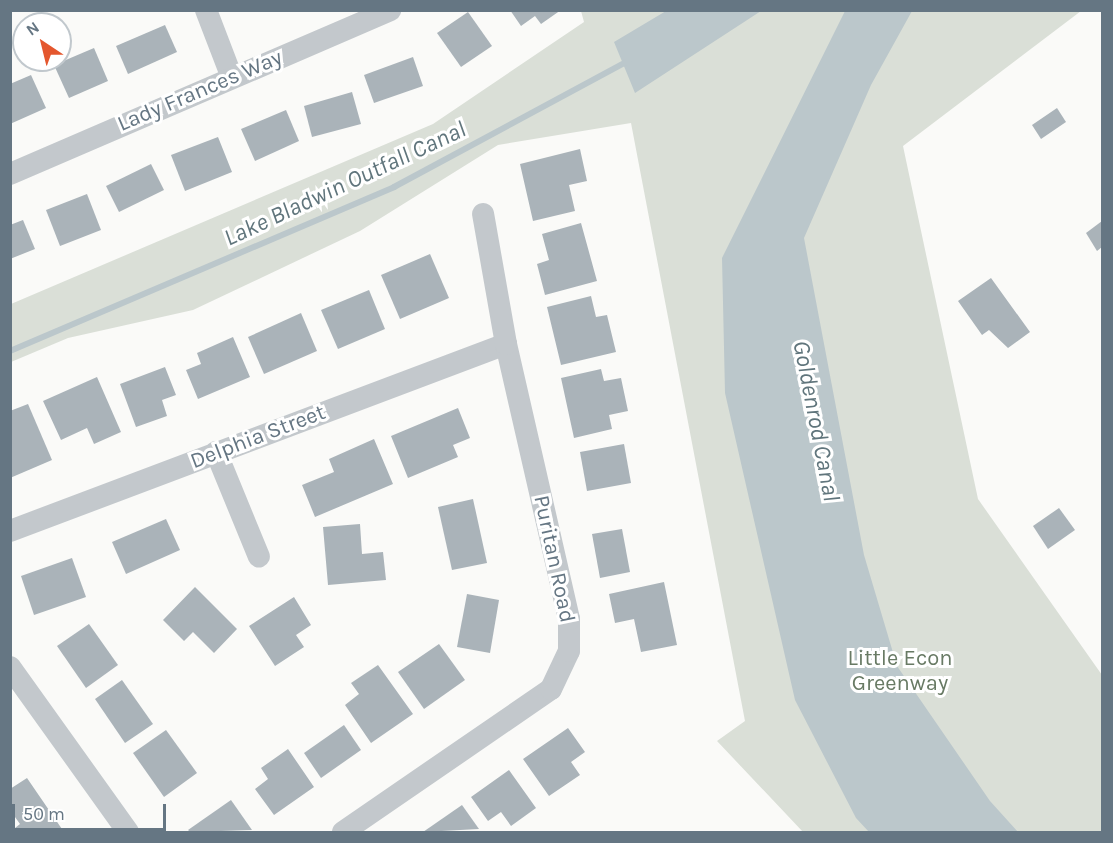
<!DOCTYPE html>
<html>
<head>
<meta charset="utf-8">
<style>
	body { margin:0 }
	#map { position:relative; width:1113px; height:843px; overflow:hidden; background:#fafaf8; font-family:Karla,sans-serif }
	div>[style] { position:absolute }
	.green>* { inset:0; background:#dadfd7 }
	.water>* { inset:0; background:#bbc7cb }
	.stream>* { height:6px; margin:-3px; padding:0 3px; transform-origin:3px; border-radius:3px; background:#bbc7cb }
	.building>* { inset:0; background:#aab3b9 }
	.minor>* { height:22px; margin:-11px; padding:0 11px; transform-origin:11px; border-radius:11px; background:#c3c8cc }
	span { translate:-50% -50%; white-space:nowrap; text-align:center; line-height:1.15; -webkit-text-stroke:6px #fff; paint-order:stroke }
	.street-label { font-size:22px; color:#657683 }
	.park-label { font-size:22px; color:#687a64 }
	.water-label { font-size:24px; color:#60757c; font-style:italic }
	.frame { position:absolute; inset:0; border:12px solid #657683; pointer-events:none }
	.north { position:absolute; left:12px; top:12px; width:60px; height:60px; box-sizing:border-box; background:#fff; border:2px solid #c1c8cd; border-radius:50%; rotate:325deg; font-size:16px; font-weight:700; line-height:24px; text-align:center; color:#657683 }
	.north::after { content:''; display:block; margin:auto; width:21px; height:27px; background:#e4572e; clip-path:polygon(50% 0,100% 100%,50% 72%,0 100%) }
	.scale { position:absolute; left:12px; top:804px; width:154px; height:27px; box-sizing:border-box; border:3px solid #657683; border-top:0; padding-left:8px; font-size:18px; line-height:21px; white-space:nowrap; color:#657683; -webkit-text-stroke:4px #fff; paint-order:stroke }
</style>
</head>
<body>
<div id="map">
	<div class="green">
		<i style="clip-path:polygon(581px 11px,1081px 11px,903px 146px,978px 499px,1102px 675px,1102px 832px,803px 832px,717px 741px,745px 721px,631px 123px,498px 145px,360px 231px,193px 310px,68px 338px,11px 362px,11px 304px,433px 124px,584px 22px)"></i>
	</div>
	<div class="water">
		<i style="clip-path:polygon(666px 11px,666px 10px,761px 11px,635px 93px,614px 42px)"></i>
		<i style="clip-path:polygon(845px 11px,912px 11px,871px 85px,804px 238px,864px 555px,897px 666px,990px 801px,1018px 832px,869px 832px,856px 818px,795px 700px,725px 393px,722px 258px)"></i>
	</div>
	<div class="stream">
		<i style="left:10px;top:351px;width:418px;rotate:-23.1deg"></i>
		<i style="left:394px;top:187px;width:266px;rotate:-28.3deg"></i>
	</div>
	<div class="building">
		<i style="clip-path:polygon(510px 10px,561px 10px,541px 24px,535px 16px,521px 26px)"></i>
		<i style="clip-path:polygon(468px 12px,492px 46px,461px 67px,437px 33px)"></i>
		<i style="clip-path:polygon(165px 25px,177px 52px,128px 74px,116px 46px)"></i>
		<i style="clip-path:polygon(94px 48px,108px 81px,69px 98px,54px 65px)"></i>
		<i style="clip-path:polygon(413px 57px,423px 86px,374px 103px,364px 75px)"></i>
		<i style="clip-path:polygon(31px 75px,46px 108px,10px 124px,10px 84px)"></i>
		<i style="clip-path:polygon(352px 92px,361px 124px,312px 137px,304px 106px)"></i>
		<i style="clip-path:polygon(1057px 108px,1066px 122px,1041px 139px,1032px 125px)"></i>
		<i style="clip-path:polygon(286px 110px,299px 141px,255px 161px,241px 129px)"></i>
		<i style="clip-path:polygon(218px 137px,232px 172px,185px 191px,171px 155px)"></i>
		<i style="clip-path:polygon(580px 149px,587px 181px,569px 185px,575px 211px,533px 221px,520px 164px)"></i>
		<i style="clip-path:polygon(151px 164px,164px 190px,119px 212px,106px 186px)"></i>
		<i style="clip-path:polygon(87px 194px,101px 230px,60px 246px,46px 210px)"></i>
		<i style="clip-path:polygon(23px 220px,35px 249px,10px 259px,10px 225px)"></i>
		<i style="clip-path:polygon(1102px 221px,1102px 247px,1097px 251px,1086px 233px)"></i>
		<i style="clip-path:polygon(581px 223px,597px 281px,545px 295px,537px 264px,549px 260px,542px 234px)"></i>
		<i style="clip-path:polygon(430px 254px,449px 298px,400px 319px,381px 275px)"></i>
		<i style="clip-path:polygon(991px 278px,1030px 332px,1008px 348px,989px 330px,982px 335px,958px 301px)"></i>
		<i style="clip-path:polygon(369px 290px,385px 329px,338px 349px,321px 310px)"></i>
		<i style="clip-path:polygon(591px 296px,596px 317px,607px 315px,616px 352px,561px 365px,547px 307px)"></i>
		<i style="clip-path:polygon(301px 313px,317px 351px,264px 374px,248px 337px)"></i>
		<i style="clip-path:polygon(233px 337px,250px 377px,198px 399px,186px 370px,201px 364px,197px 353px)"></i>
		<i style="clip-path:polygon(165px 367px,176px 395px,162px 400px,167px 416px,136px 427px,120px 384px)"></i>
		<i style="clip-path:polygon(601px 369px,604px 381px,621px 378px,628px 411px,609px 415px,612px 429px,574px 438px,561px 378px)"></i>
		<i style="clip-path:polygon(97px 377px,121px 432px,94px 444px,87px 428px,61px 440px,43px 401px)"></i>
		<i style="clip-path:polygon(28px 404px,52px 460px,10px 478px,10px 411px)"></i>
		<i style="clip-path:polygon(458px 408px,470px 438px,453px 445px,458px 457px,408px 478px,391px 436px)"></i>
		<i style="clip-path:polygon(374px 439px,393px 484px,315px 517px,302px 485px,334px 472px,329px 459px)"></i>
		<i style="clip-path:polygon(624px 444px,631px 483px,587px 491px,580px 452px)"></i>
		<i style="clip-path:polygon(473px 499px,487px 563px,452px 570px,438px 507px)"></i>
		<i style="clip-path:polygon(1059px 508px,1075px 530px,1048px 549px,1033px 526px)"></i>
		<i style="clip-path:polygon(166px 519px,180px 550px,126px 574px,112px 542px)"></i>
		<i style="clip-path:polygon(360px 524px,362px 554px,383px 552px,386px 580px,328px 585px,323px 527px)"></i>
		<i style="clip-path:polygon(622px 529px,630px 572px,600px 578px,592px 534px)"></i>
		<i style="clip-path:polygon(72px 558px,86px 597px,34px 615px,21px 576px)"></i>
		<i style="clip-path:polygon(664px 582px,677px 645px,641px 652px,634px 619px,615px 623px,609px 594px)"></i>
		<i style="clip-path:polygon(195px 587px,237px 629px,214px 653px,193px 632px,184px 641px,163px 620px)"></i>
		<i style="clip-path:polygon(467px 594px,499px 600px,490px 653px,457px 647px)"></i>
		<i style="clip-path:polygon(294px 597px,311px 625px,296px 635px,304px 647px,275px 666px,249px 626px)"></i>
		<i style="clip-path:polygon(89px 624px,118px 665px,86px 688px,57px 646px)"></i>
		<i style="clip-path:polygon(439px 644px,465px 680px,424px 709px,398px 672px)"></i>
		<i style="clip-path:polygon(378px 665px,413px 714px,371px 743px,345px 705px,359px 694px,351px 683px)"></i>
		<i style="clip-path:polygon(122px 680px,153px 724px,125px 743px,95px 699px)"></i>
		<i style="clip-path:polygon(344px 725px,361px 750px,321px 778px,304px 753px)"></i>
		<i style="clip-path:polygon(568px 728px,585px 752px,571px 762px,580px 775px,549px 796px,523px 759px)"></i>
		<i style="clip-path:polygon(166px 730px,197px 773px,164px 797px,133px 753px)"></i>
		<i style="clip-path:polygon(288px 749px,314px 787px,274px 815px,255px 789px,268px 779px,261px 768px)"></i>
		<i style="clip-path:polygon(509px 770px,536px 808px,511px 826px,501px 812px,488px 821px,471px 797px)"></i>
		<i style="clip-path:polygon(27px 778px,64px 832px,10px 832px,20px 824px,10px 810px,10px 789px)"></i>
		<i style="clip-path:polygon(231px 800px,252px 830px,190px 832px,188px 830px)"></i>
		<i style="clip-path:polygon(462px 805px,479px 829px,423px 832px)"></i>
	</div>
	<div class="minor">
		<i style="left:206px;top:10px;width:70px;rotate:69deg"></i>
		<i style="left:10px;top:174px;width:414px;rotate:-23.3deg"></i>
		<i style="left:216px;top:452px;width:113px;rotate:67.7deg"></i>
		<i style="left:10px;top:531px;width:530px;rotate:-20.66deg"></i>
		<i style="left:10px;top:667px;width:203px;rotate:54.4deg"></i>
		<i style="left:343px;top:832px;width:252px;rotate:-34.5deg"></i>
		<i style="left:551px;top:689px;width:42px;rotate:-64.7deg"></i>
		<i style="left:569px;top:651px;width:32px;rotate:-90deg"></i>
		<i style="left:569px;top:619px;width:282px;rotate:-102.9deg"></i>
		<i style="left:506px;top:344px;width:132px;rotate:-100deg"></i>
	</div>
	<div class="street-label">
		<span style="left:200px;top:91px;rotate:-23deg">Lady Frances Way</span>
		<span style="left:258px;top:437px;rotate:-21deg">Delphia Street</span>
		<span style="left:554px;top:559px;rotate:78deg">Puritan Road</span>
	</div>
	<div class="park-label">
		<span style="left:900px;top:671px">Little Econ<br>Greenway</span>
	</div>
	<div class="water-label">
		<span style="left:345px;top:184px;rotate:-25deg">Lake Bladwin Outfall Canal</span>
		<span style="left:816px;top:421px;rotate:79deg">Goldenrod Canal</span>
	</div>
	<div class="frame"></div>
	<div class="north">N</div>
	<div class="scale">50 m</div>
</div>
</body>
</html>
